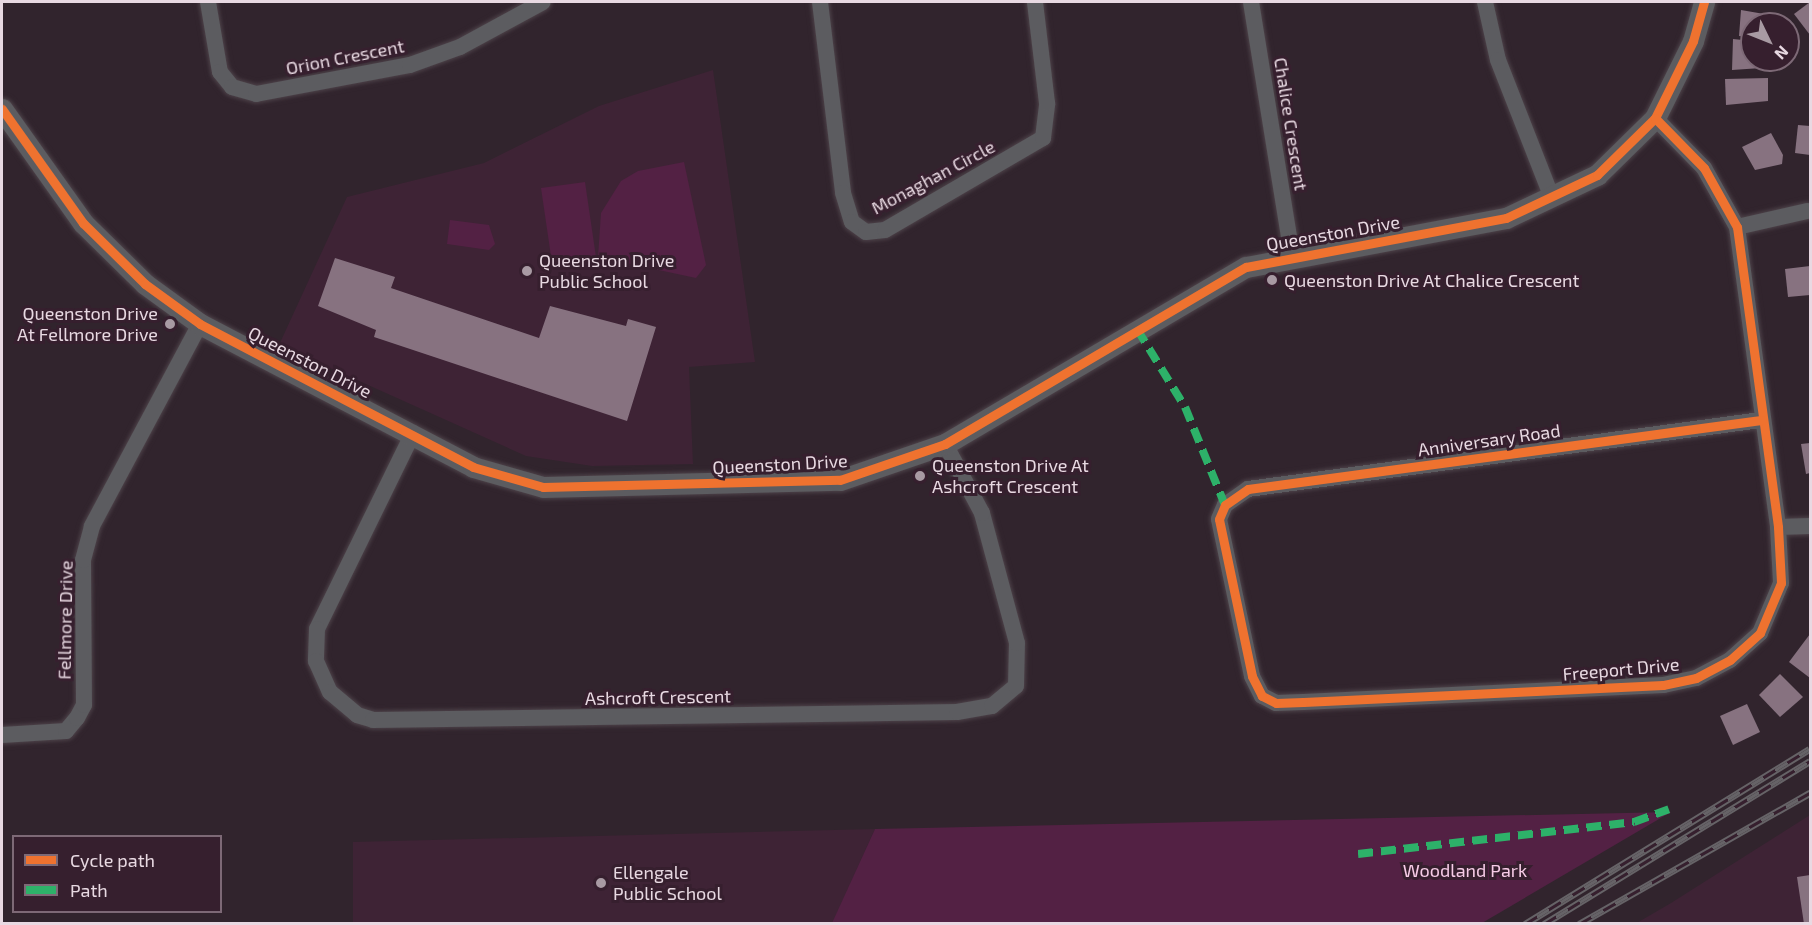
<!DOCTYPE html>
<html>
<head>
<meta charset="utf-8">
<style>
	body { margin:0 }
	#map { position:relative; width:1812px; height:925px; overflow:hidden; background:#31242d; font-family:"Exo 2",sans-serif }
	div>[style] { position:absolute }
	.built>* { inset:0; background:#3e2335 }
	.green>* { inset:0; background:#532144 }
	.building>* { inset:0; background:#877280 }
	.roads { filter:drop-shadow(0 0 2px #4d4249) drop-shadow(0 0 2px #4d4249) }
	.minor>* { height:16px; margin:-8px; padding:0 8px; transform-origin:8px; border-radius:8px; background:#5c5c60 }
	.tertiary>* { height:21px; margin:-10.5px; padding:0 10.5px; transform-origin:10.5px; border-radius:10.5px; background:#5c5c60 }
	.rail>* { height:7px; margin-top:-3.5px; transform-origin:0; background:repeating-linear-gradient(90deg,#361f2e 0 14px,#666367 0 28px); box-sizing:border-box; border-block:2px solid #666367 }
	.quiet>* { height:8px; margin-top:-4px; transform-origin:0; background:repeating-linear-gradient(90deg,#2db169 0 15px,transparent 0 23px) }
	.cycleway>* { height:9px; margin:-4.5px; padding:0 4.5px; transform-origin:4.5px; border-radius:4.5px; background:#ef722f }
	.dots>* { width:16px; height:16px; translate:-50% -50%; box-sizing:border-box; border:3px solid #361f2e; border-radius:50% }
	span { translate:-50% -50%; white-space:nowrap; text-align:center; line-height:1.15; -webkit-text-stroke:6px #361f2e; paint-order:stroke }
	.street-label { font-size:18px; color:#e8d9e2 }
	.poi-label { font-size:18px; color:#e8d9e2 }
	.left { translate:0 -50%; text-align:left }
	.right { translate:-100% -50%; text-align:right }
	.park-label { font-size:18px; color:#f7cce7 }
	.frame { position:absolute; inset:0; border:3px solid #e8d9e2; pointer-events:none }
	.legend { position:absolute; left:12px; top:835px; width:210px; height:78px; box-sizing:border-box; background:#361f2e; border:2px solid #7d6976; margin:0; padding:8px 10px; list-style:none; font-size:18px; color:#e8d9e2 }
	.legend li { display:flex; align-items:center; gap:12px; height:30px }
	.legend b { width:30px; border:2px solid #7d6976 }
	.north { position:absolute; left:1740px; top:12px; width:60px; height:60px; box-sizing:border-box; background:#361f2e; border:2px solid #7d6976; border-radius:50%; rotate:133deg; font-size:16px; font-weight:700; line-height:24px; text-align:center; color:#e8d9e2 }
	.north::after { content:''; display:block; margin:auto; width:21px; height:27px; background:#a89aa3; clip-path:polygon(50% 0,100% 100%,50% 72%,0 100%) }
</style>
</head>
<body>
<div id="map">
	<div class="built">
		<i style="clip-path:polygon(713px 70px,755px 362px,689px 367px,693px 464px,592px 466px,526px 456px,279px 345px,347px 197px,484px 163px,599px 106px)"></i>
		<i style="clip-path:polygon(1810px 815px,1810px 923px,1635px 924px,1671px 903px)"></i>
		<i style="clip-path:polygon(875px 829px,832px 924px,353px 923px,353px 842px)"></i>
	</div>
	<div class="green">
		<i style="clip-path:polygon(684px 162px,706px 265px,696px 278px,598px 257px,601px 213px,621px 181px,638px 171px)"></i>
		<i style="clip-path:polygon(585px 182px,596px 257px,552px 263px,541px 188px)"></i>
		<i style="clip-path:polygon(450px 220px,489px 225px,495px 244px,489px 250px,447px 244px)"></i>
		<i style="clip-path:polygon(1671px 812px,1482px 923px,832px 923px,875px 829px)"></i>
	</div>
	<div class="building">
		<i style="clip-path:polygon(1810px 2px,1810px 35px,1794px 14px)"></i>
		<i style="clip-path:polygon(1741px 10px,1781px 17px,1781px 24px,1752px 24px,1752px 37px,1739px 36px)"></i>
		<i style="clip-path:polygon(1733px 39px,1752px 41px,1752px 60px,1776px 60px,1776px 67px,1732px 70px)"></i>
		<i style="clip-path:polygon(1768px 78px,1768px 101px,1726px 105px,1725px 79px)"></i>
		<i style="clip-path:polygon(1798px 125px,1810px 126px,1810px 155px,1795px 153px)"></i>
		<i style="clip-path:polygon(1771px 133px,1783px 155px,1782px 164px,1755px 170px,1742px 147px)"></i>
		<i style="clip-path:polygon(335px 258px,395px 277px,391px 288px,539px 338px,550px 306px,626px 326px,628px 319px,656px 327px,627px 421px,374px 337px,376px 330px,318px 306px)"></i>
		<i style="clip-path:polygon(1810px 266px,1810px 295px,1788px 297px,1785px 269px)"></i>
		<i style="clip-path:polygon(1810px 443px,1810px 473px,1806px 474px,1801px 444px)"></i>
		<i style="clip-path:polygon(1810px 634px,1810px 678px,1789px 662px)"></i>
		<i style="clip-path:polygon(1780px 674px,1803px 697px,1780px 717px,1759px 695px)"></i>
		<i style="clip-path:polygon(1747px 704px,1760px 732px,1733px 745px,1720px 716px)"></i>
		<i style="clip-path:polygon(1810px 875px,1810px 924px,1804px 924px,1797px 877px)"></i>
	</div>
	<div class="roads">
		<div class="minor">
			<i style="left:208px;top:2px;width:71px;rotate:80.3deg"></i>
			<i style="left:220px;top:72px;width:19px;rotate:51deg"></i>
			<i style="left:232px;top:87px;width:25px;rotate:16deg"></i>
			<i style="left:256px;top:94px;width:157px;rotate:-10.7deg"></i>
			<i style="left:410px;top:65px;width:53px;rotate:-19.8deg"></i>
			<i style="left:460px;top:47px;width:94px;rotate:-28.5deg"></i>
			<i style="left:820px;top:2px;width:192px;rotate:83.1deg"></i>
			<i style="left:843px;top:193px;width:30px;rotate:73deg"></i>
			<i style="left:852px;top:222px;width:17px;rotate:36deg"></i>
			<i style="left:866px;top:232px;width:19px;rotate:-6deg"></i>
			<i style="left:885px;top:230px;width:183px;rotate:-30.2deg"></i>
			<i style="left:1043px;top:138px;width:35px;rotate:-83deg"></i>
			<i style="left:1047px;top:103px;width:102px;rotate:-96.8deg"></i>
			<i style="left:1251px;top:2px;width:255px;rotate:80.8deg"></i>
			<i style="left:1485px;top:2px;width:59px;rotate:77.4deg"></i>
			<i style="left:1498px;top:60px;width:148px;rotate:68.6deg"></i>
			<i style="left:1655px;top:118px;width:70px;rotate:45.6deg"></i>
			<i style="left:1704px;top:168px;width:68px;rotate:60.8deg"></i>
			<i style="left:1737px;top:227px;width:303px;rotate:82.2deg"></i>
			<i style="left:1778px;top:527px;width:56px;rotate:86.9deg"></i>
			<i style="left:1781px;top:583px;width:54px;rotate:112.8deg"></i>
			<i style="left:1760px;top:633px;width:40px;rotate:138deg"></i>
			<i style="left:1730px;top:660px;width:38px;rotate:152deg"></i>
			<i style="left:1696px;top:678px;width:34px;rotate:168deg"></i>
			<i style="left:1663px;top:685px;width:360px;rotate:177.3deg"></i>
			<i style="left:1303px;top:702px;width:27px;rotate:178deg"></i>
			<i style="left:1276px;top:703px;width:16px;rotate:-153deg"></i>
			<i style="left:1262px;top:696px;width:22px;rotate:-117deg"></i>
			<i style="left:1252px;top:676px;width:160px;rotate:-101.9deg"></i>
			<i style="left:1219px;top:519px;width:15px;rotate:-67deg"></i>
			<i style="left:1225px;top:505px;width:28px;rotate:-35deg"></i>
			<i style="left:1248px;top:489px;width:518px;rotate:-7.66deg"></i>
			<i style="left:1737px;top:227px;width:72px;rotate:-12.9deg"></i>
			<i style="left:413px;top:433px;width:218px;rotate:116.1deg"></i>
			<i style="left:317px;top:629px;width:32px;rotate:92deg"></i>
			<i style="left:316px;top:661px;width:34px;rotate:66deg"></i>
			<i style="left:330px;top:692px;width:35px;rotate:40deg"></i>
			<i style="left:357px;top:715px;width:17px;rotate:17deg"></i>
			<i style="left:373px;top:720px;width:584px;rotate:-0.78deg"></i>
			<i style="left:957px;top:712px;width:36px;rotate:-10deg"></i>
			<i style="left:992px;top:706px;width:31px;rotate:-40deg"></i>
			<i style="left:1016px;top:686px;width:43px;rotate:-88.7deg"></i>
			<i style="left:1017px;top:643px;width:135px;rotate:-105.1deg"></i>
			<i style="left:982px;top:513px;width:78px;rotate:-118.2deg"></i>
			<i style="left:1778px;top:527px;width:32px;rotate:-2deg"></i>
			<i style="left:2px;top:735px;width:64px;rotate:-3.6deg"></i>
			<i style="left:66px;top:731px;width:17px;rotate:-50deg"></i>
			<i style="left:77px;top:718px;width:15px;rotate:-62deg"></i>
			<i style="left:84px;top:705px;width:145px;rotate:-90.4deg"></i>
			<i style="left:83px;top:560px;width:35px;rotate:-75deg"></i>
			<i style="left:92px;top:526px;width:229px;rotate:-61.9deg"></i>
		</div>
		<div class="tertiary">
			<i style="left:2px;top:109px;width:140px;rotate:54.6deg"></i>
			<i style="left:83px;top:223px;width:87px;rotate:44.5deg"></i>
			<i style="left:145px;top:284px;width:68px;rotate:36deg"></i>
			<i style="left:200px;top:324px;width:308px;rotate:27.6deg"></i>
			<i style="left:473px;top:467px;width:73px;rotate:15.9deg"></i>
			<i style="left:543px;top:487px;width:297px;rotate:-1.4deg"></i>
			<i style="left:840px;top:480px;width:111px;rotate:-18.9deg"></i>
			<i style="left:945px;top:444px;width:349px;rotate:-30.5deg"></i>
			<i style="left:1246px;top:267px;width:265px;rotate:-10.7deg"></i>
			<i style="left:1506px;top:218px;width:101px;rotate:-25.3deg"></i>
			<i style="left:1597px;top:175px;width:81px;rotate:-44.5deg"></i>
			<i style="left:1655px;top:118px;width:86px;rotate:-63.7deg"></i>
			<i style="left:1693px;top:41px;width:41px;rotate:-74.2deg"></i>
		</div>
	</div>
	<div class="rail">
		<i style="left:1525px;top:924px;width:334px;rotate:-31.6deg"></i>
		<i style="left:1544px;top:924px;width:312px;rotate:-31.5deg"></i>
		<i style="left:1579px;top:924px;width:266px;rotate:-29.6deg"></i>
	</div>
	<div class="quiet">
		<i style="left:1137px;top:329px;width:92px;rotate:58.4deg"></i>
		<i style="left:1185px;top:407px;width:106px;rotate:67.8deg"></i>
		<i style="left:1358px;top:854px;width:278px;rotate:-6.6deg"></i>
		<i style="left:1634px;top:822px;width:37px;rotate:-20deg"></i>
	</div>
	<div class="cycleway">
		<i style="left:2px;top:109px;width:140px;rotate:54.6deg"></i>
		<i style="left:83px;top:223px;width:87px;rotate:44.5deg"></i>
		<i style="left:145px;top:284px;width:68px;rotate:36deg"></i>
		<i style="left:200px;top:324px;width:308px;rotate:27.6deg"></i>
		<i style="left:473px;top:467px;width:73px;rotate:15.9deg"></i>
		<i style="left:543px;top:487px;width:297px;rotate:-1.4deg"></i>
		<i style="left:840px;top:480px;width:111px;rotate:-18.9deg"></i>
		<i style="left:945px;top:444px;width:349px;rotate:-30.5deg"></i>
		<i style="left:1246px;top:267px;width:265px;rotate:-10.7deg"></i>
		<i style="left:1506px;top:218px;width:101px;rotate:-25.3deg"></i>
		<i style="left:1597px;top:175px;width:81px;rotate:-44.5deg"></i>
		<i style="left:1655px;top:118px;width:86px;rotate:-63.7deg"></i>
		<i style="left:1693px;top:41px;width:41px;rotate:-74.2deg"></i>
		<i style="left:1655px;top:118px;width:70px;rotate:45.6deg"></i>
		<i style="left:1704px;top:168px;width:68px;rotate:60.8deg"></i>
		<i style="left:1737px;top:227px;width:303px;rotate:82.2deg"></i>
		<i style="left:1778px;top:527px;width:56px;rotate:86.9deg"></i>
		<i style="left:1781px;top:583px;width:54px;rotate:112.8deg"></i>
		<i style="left:1760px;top:633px;width:40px;rotate:138deg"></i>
		<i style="left:1730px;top:660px;width:38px;rotate:152deg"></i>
		<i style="left:1696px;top:678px;width:34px;rotate:168deg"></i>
		<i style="left:1663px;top:685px;width:360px;rotate:177.3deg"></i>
		<i style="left:1303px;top:702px;width:27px;rotate:178deg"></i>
		<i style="left:1276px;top:703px;width:16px;rotate:-153deg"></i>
		<i style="left:1262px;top:696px;width:22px;rotate:-117deg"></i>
		<i style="left:1252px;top:676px;width:160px;rotate:-101.9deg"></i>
		<i style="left:1219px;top:519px;width:15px;rotate:-67deg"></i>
		<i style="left:1225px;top:505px;width:28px;rotate:-35deg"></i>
		<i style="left:1248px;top:489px;width:518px;rotate:-7.66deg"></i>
	</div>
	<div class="dots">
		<i style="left:527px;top:271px;background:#a89aa3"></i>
		<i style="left:1272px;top:280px;background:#a89aa3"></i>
		<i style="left:170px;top:324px;background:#a89aa3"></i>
		<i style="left:920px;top:476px;background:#a89aa3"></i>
		<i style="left:601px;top:883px;background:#a89aa3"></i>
	</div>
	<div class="street-label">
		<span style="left:345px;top:57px;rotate:-11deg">Orion Crescent</span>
		<span style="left:1291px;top:124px;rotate:81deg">Chalice Crescent</span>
		<span style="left:933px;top:177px;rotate:-28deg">Monaghan Circle</span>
		<span style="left:1333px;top:233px;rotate:-10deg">Queenston Drive</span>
		<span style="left:310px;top:362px;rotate:27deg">Queenston Drive</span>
		<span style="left:1489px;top:440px;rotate:-8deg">Anniversary Road</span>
		<span style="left:780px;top:464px;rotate:-3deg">Queenston Drive</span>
		<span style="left:65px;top:620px;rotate:-89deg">Fellmore Drive</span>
		<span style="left:1621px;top:669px;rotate:-5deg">Freeport Drive</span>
		<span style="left:658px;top:697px;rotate:-1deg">Ashcroft Crescent</span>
	</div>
	<div class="poi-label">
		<span class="left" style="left:539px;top:271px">Queenston Drive<br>Public School</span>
		<span class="left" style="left:1284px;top:280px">Queenston Drive At Chalice Crescent</span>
		<span class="right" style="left:158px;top:324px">Queenston Drive<br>At Fellmore Drive</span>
		<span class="left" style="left:932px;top:476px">Queenston Drive At<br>Ashcroft Crescent</span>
		<span class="left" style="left:613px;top:883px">Ellengale<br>Public School</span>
	</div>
	<div class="park-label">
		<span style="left:1465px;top:870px">Woodland Park</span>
	</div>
	<div class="frame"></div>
	<ul class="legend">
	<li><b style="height:8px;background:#ef722f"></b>Cycle path</li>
	<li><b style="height:8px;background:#2db169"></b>Path</li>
	</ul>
	<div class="north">N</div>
</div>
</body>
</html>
